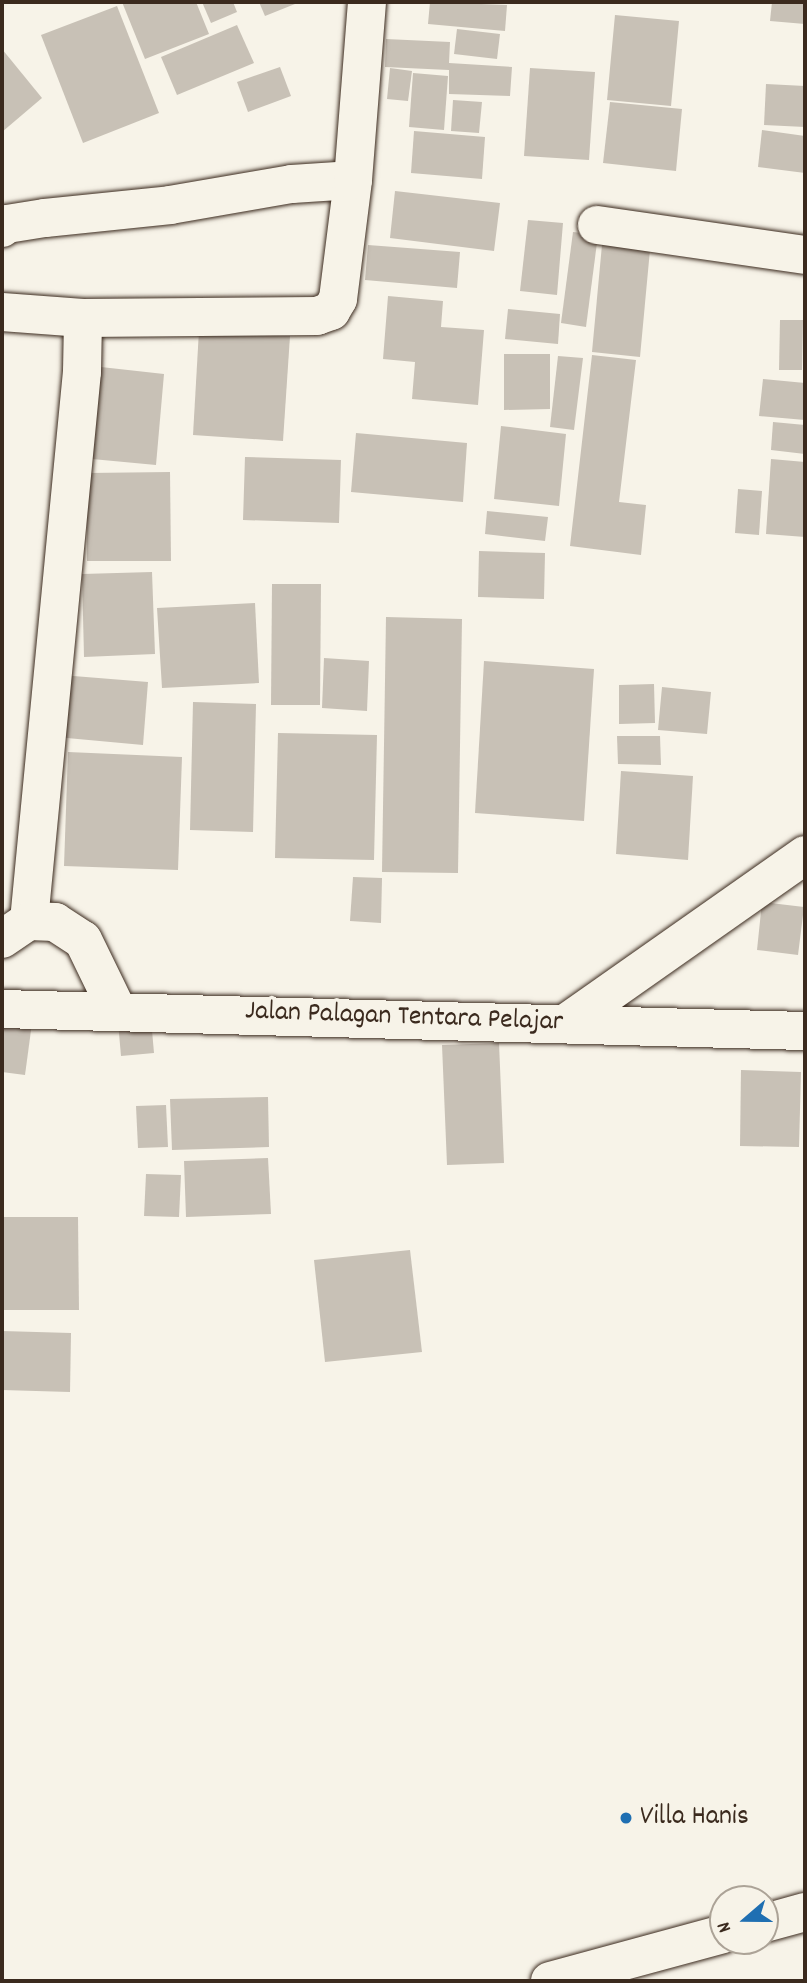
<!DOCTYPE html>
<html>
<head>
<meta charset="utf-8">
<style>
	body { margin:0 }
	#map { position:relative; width:807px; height:1983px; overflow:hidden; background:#f7f3e8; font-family:Dekko,sans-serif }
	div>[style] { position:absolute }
	.building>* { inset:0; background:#c8c1b6 }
	.roads { filter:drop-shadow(0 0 2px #3b2a1e) drop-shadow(0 0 2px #3b2a1e) }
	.street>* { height:38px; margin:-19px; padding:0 19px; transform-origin:19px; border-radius:19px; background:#f7f3e8 }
	.primary>* { height:38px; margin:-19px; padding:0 19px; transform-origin:19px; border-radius:19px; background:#f7f3e8 }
	.dots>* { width:19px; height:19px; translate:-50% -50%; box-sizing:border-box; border:4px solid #f7f3e8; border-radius:50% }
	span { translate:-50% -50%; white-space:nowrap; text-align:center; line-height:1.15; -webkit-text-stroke:7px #f7f3e8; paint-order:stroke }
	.street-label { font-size:28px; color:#3b2a1e }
	.poi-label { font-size:28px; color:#3b2a1e }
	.left { translate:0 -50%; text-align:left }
	.frame { position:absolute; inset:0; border:4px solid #3b2a1e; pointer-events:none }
	.north { position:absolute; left:709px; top:1885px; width:70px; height:70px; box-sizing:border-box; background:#f7f3e8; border:2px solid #aca397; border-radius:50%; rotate:250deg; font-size:19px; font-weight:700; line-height:28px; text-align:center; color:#3b2a1e }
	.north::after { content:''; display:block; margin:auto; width:24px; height:32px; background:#1f6fb2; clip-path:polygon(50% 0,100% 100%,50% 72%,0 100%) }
</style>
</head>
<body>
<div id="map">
	<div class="building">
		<i style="clip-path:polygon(122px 2px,196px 2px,209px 34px,145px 59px)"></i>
		<i style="clip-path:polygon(202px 2px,233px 2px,237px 12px,211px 23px)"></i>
		<i style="clip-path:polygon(259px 2px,300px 2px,265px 16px)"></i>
		<i style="clip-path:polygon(430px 2px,507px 5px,505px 31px,428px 24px)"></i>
		<i style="clip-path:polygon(772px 2px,805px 2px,805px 24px,770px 21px)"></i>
		<i style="clip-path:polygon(117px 6px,159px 113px,83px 143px,41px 35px)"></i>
		<i style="clip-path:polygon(615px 15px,679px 21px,671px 106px,607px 100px)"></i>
		<i style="clip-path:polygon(237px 25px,254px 63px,177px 95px,161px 57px)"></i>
		<i style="clip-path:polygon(457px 29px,500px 34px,497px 59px,454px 54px)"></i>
		<i style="clip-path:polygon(386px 39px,450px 42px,449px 63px,512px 67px,510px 96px,449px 94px,449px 70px,385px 67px)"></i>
		<i style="clip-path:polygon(2px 49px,42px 98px,2px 132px)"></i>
		<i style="clip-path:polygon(280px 67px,291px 96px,248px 112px,237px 82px)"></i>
		<i style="clip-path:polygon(390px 68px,412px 71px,408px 101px,387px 99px)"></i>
		<i style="clip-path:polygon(530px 68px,595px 72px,589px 160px,524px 156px)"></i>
		<i style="clip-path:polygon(413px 73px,448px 76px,444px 130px,409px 127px)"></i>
		<i style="clip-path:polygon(766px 84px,805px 86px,805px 127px,764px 125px)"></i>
		<i style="clip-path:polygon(453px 100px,482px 102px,479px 133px,451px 131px)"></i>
		<i style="clip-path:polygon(610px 102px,682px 109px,676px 171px,603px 163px)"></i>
		<i style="clip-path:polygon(762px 130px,805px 136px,805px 173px,758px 167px)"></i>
		<i style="clip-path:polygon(414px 131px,485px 137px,482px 179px,411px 173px)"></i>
		<i style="clip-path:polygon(395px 191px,500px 203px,494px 251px,390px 238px)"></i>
		<i style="clip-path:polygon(528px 220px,563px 223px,557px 295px,520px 291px)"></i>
		<i style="clip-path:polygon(573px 232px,598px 235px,586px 327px,561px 323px)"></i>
		<i style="clip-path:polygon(603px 234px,651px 239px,640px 357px,592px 352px)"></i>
		<i style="clip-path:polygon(368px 245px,460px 252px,457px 288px,365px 280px)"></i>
		<i style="clip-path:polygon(388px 296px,443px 301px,441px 327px,484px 330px,478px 405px,412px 399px,415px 362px,383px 359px)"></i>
		<i style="clip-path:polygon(508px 309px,560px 314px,558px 344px,505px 339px)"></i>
		<i style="clip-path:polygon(780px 320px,803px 320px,802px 370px,779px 370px)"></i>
		<i style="clip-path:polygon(199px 330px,290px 336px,283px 441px,193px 435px)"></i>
		<i style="clip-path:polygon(504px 354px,550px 354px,550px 409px,504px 410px)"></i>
		<i style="clip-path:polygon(592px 355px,636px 360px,619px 502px,646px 505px,641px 555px,570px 546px)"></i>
		<i style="clip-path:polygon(558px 356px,583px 358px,574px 430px,550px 427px)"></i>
		<i style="clip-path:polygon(101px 367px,164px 374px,156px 465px,92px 459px)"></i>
		<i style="clip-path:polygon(763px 379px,805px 383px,805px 420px,759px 416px)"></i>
		<i style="clip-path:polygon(773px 422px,805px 425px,805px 454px,771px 450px)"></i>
		<i style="clip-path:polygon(501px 426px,566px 434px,559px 506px,494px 499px)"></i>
		<i style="clip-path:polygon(356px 433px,467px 443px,463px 502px,351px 492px)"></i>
		<i style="clip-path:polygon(245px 457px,341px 460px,339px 523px,243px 520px)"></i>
		<i style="clip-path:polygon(771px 459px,805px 462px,805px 537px,766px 534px)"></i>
		<i style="clip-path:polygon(170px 472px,171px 561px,87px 561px,87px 473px)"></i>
		<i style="clip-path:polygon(738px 489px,762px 491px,759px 535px,735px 533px)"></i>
		<i style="clip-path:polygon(487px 511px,548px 517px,545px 541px,485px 534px)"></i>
		<i style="clip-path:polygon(479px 551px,545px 553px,544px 599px,478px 597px)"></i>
		<i style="clip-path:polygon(152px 572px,155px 654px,84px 657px,82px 574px)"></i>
		<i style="clip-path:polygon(272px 584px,321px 584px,320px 705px,271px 705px)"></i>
		<i style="clip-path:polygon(255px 603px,259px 683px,162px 688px,157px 608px)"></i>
		<i style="clip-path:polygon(386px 617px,462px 619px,458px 873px,382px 872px)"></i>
		<i style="clip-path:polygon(324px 658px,369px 661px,367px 711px,322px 708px)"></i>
		<i style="clip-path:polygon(484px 661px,594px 669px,584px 821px,475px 813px)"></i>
		<i style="clip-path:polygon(61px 675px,148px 682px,143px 745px,56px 737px)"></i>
		<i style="clip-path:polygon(654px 684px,655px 723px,619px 724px,619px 685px)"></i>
		<i style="clip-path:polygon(662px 687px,711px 692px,707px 734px,658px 730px)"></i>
		<i style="clip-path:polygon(193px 702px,256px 704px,253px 832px,190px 830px)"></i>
		<i style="clip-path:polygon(278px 733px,377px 735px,374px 860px,275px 858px)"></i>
		<i style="clip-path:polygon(617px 736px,660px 736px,661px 765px,618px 764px)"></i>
		<i style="clip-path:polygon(68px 752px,182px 757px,178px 870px,64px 866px)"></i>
		<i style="clip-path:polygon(621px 771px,693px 776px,688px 860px,616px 854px)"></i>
		<i style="clip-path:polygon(353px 877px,382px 878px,381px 923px,350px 921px)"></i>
		<i style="clip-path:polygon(762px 902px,804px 907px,798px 955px,757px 950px)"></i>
		<i style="clip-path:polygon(2px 1019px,32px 1023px,25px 1075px,2px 1072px)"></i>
		<i style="clip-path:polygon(151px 1019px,154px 1053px,121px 1056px,118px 1022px)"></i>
		<i style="clip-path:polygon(499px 1043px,504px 1163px,447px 1165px,442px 1045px)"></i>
		<i style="clip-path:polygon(741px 1070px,801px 1072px,799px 1147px,740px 1146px)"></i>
		<i style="clip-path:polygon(268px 1097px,269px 1147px,172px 1150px,170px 1099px)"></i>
		<i style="clip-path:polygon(166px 1105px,168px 1147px,138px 1148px,136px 1106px)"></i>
		<i style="clip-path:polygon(268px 1158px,271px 1214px,186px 1217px,184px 1161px)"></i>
		<i style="clip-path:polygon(146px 1174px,181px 1175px,179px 1217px,144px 1216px)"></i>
		<i style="clip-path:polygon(2px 1217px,78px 1217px,79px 1310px,2px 1310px)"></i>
		<i style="clip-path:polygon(410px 1250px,422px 1352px,325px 1362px,314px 1260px)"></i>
		<i style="clip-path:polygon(2px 1331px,71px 1333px,70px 1392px,2px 1390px)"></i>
	</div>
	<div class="roads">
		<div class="street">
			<i style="left:597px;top:225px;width:210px;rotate:8.2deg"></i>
			<i style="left:2px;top:228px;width:6px;rotate:-39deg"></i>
			<i style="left:7px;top:224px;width:38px;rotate:-9deg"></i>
			<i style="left:45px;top:218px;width:126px;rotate:-5.9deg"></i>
			<i style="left:170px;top:205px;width:124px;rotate:-9.8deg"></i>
			<i style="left:292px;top:184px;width:61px;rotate:-3.8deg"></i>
			<i style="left:2px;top:312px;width:81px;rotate:4.2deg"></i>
			<i style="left:83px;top:318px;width:234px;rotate:-0.5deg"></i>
			<i style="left:317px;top:316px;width:15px;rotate:-20deg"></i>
			<i style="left:331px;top:311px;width:14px;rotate:-60deg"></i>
			<i style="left:338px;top:299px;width:120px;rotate:-82.8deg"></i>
			<i style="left:353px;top:180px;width:179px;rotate:-85.5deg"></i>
			<i style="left:29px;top:921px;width:552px;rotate:-84.49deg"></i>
			<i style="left:82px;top:372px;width:54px;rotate:-88.9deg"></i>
			<i style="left:2px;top:939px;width:32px;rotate:-34deg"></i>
			<i style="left:29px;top:921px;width:26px;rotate:2deg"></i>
			<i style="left:55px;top:922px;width:33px;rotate:33deg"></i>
			<i style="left:83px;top:940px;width:78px;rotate:64.1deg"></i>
			<i style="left:566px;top:1023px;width:292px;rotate:-35.1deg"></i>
			<i style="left:765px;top:1923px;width:41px;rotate:-15.4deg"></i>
			<i style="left:550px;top:1981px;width:179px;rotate:-15.2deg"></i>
		</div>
		<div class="primary">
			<i style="left:2px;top:1009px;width:803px;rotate:1.57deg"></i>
		</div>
	</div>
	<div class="dots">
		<i style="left:626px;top:1818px;background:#1f6fb2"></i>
	</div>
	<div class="street-label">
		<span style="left:404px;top:1018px;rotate:2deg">Jalan Palagan Tentara Pelajar</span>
	</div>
	<div class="poi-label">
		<span class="left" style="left:640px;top:1818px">Villa Hanis</span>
	</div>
	<div class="frame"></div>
	<div class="north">N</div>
</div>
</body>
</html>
